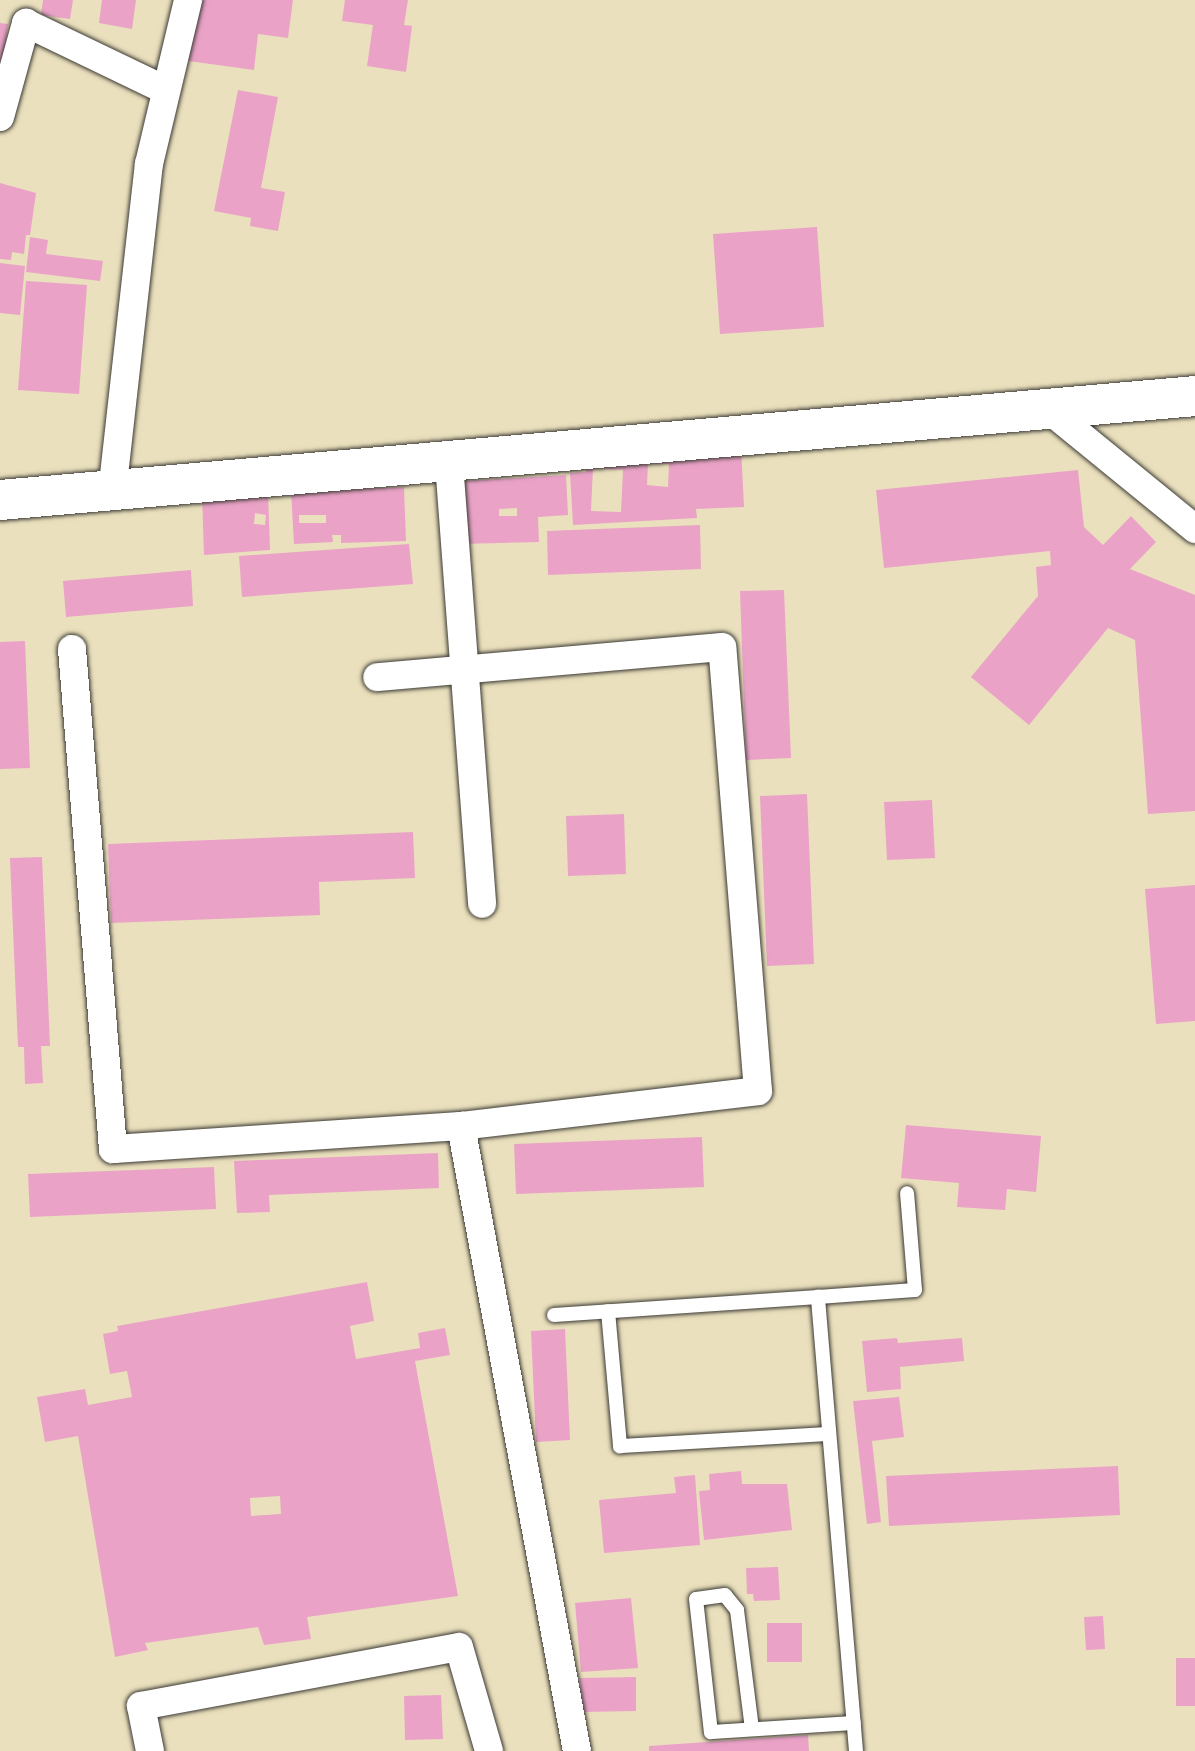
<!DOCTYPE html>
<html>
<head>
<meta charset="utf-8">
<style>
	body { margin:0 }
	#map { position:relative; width:1195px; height:1751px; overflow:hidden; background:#eae0bd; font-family:Sriracha,sans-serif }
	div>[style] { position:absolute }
	.building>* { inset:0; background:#eaa3c7 }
	.roads { filter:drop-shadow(0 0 2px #3b3934) drop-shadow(0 0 2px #3b3934) }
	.lane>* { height:14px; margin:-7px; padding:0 7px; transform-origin:7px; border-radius:7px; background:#fff }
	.street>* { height:28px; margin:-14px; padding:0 14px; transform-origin:14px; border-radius:14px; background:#fff }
	.secondary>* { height:40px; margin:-20px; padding:0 20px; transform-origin:20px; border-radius:20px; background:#fff }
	span { translate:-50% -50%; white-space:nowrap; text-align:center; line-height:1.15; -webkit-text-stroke:7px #fbf7ec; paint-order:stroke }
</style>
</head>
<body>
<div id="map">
	<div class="building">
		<i style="clip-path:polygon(43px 0,73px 0,70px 19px,41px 15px)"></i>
		<i style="clip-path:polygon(102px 0,136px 0,132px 29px,99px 23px)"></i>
		<i style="clip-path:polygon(193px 0,293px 0,288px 38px,258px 34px,254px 70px,181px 60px)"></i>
		<i style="clip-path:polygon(345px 0,408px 0,404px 25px,412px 26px,406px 72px,367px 66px,373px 25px,342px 21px)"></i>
		<i style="clip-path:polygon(0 23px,8px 24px,2px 72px,0 72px)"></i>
		<i style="clip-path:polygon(238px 90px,278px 97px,261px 188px,285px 192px,278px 231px,250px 226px,251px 218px,214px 211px)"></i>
		<i style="clip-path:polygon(0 183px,36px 193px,30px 235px,26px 235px,24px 254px,12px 252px,11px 260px,0 259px)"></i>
		<i style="clip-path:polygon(817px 227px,824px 327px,720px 334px,713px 234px)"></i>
		<i style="clip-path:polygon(30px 237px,48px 240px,46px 254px,103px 261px,100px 281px,26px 272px)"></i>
		<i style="clip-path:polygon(0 263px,25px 266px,20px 315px,0 313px)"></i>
		<i style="clip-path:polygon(26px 281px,87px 285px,79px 394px,18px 390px)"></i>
		<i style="clip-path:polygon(evenodd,741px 447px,744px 507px,696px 509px,697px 518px,573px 525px,570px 473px,586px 472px,585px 456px,741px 447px,648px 463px,669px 464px,668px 487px,647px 485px,648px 463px,741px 447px,593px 468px,623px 470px,621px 512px,591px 511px,593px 468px)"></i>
		<i style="clip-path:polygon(1078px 470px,1084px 527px,1103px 545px,1131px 516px,1156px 542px,1130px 569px,1195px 595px,1195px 811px,1148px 814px,1135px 640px,1108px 628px,1029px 725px,971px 677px,1038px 596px,1036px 567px,1051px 565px,1050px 551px,884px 568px,876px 490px)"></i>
		<i style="clip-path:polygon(evenodd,566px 475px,568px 515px,538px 517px,539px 542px,461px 544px,463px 481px,566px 475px,517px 508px,517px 516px,499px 516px,499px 509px,517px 508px)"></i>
		<i style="clip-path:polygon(evenodd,404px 487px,406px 541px,341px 543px,341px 535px,332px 535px,333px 542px,294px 544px,291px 491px,404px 487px,299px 515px,326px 515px,326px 523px,299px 523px,299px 515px)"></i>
		<i style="clip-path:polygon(evenodd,268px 492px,270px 550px,204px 555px,202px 494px,268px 492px,255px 513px,266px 515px,265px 525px,254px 524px,255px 513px)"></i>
		<i style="clip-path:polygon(700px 525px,701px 569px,548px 575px,547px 531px)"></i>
		<i style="clip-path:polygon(409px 544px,413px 584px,242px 597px,239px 556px)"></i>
		<i style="clip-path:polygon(191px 570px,193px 606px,66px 617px,63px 581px)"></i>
		<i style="clip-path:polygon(784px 590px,791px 758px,746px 760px,740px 591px)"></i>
		<i style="clip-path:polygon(25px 641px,30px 768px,0 769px,0 642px)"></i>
		<i style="clip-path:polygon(807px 794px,814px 964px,767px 966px,760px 796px)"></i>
		<i style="clip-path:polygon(932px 800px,935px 858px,887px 860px,884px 802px)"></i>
		<i style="clip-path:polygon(624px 814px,626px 874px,568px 876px,566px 816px)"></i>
		<i style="clip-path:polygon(413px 832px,415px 878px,319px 882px,320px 915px,111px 923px,108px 844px)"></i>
		<i style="clip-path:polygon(42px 857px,50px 1046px,41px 1046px,43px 1083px,25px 1084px,24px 1047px,18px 1047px,10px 858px)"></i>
		<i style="clip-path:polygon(1195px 885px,1195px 1021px,1156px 1024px,1145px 889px)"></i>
		<i style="clip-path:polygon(906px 1125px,1041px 1136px,1036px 1192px,1007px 1189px,1005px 1210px,957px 1207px,959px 1183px,901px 1178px)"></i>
		<i style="clip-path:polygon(702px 1137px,704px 1187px,516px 1194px,514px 1144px)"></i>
		<i style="clip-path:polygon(438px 1153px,439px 1188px,269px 1195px,270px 1212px,237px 1213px,234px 1161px)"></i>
		<i style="clip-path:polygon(214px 1167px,216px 1209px,30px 1217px,28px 1174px)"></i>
		<i style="clip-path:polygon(evenodd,367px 1282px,374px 1321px,350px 1326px,356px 1359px,420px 1348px,418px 1333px,445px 1328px,450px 1355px,415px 1361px,458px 1596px,307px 1617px,311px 1639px,264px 1645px,258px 1627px,145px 1643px,148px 1650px,115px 1657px,78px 1436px,45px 1442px,37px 1397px,85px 1389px,88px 1405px,132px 1397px,127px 1371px,110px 1374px,103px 1334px,118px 1331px,117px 1326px,367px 1282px,280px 1496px,281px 1514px,251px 1516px,250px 1498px,280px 1496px)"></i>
		<i style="clip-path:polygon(565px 1329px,570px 1440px,536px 1442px,531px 1331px)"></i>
		<i style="clip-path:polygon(897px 1338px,898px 1343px,962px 1338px,964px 1361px,900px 1367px,901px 1389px,867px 1392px,862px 1341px)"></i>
		<i style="clip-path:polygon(899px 1397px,904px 1437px,872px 1441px,881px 1522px,867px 1524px,853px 1401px)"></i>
		<i style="clip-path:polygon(1118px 1466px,1120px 1515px,889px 1526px,886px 1476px)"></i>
		<i style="clip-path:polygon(741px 1471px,742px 1484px,787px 1484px,792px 1530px,704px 1540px,699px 1491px,710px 1490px,709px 1474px)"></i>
		<i style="clip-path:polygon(695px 1475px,700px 1545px,604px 1553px,599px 1500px,676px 1493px,674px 1477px)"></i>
		<i style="clip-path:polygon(778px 1567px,780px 1600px,754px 1601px,753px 1594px,747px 1594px,746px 1568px)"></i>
		<i style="clip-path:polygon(631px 1598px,638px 1668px,581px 1672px,575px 1603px)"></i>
		<i style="clip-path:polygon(1103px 1616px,1105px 1649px,1086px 1650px,1084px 1617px)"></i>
		<i style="clip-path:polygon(767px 1623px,802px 1623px,802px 1662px,767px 1662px)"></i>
		<i style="clip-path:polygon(1176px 1658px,1195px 1658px,1195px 1706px,1176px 1706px)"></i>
		<i style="clip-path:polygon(636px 1677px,636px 1711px,582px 1712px,580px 1678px)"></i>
		<i style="clip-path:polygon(441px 1695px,443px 1739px,405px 1740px,404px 1696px)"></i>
		<i style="clip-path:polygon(808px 1735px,809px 1751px,649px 1751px,649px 1746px)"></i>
	</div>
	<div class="roads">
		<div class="lane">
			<i style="left:608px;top:1311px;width:136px;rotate:84.9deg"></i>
			<i style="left:620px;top:1446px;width:209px;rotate:-3.3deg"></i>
			<i style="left:554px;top:1315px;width:265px;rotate:-3.9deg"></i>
			<i style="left:752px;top:1729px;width:120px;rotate:-97.2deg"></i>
			<i style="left:737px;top:1610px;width:19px;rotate:-129deg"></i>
			<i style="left:725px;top:1595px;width:29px;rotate:172deg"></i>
			<i style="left:696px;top:1599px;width:134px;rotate:83.6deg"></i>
			<i style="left:711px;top:1732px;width:143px;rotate:-3.6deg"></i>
			<i style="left:856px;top:1751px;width:456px;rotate:-94.8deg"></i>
			<i style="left:818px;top:1297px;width:97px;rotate:-4.1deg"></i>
			<i style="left:915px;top:1290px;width:97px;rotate:-94.7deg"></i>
		</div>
		<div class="street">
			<i style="left:0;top:117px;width:98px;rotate:-74.5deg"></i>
			<i style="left:26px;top:23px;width:152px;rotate:25.7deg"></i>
			<i style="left:1048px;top:409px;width:190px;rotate:39.2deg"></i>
			<i style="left:449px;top:463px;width:442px;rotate:85.7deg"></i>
			<i style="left:112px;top:493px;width:331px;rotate:-83.6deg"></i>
			<i style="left:149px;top:164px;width:169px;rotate:-76.6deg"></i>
			<i style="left:72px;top:649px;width:502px;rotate:85.31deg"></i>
			<i style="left:113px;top:1149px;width:349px;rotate:-3.8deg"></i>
			<i style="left:461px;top:1126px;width:299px;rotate:-6.7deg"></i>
			<i style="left:758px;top:1091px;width:445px;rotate:-94.6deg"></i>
			<i style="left:722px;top:647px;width:346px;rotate:175deg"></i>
			<i style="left:461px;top:1126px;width:636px;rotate:79.49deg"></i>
			<i style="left:150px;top:1751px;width:46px;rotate:-101.3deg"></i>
			<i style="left:141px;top:1706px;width:323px;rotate:-10.5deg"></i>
			<i style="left:459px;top:1647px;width:108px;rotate:73.9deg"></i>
		</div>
		<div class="secondary">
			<i style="left:0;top:500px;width:1200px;rotate:-4.97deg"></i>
		</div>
	</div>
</div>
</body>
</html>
